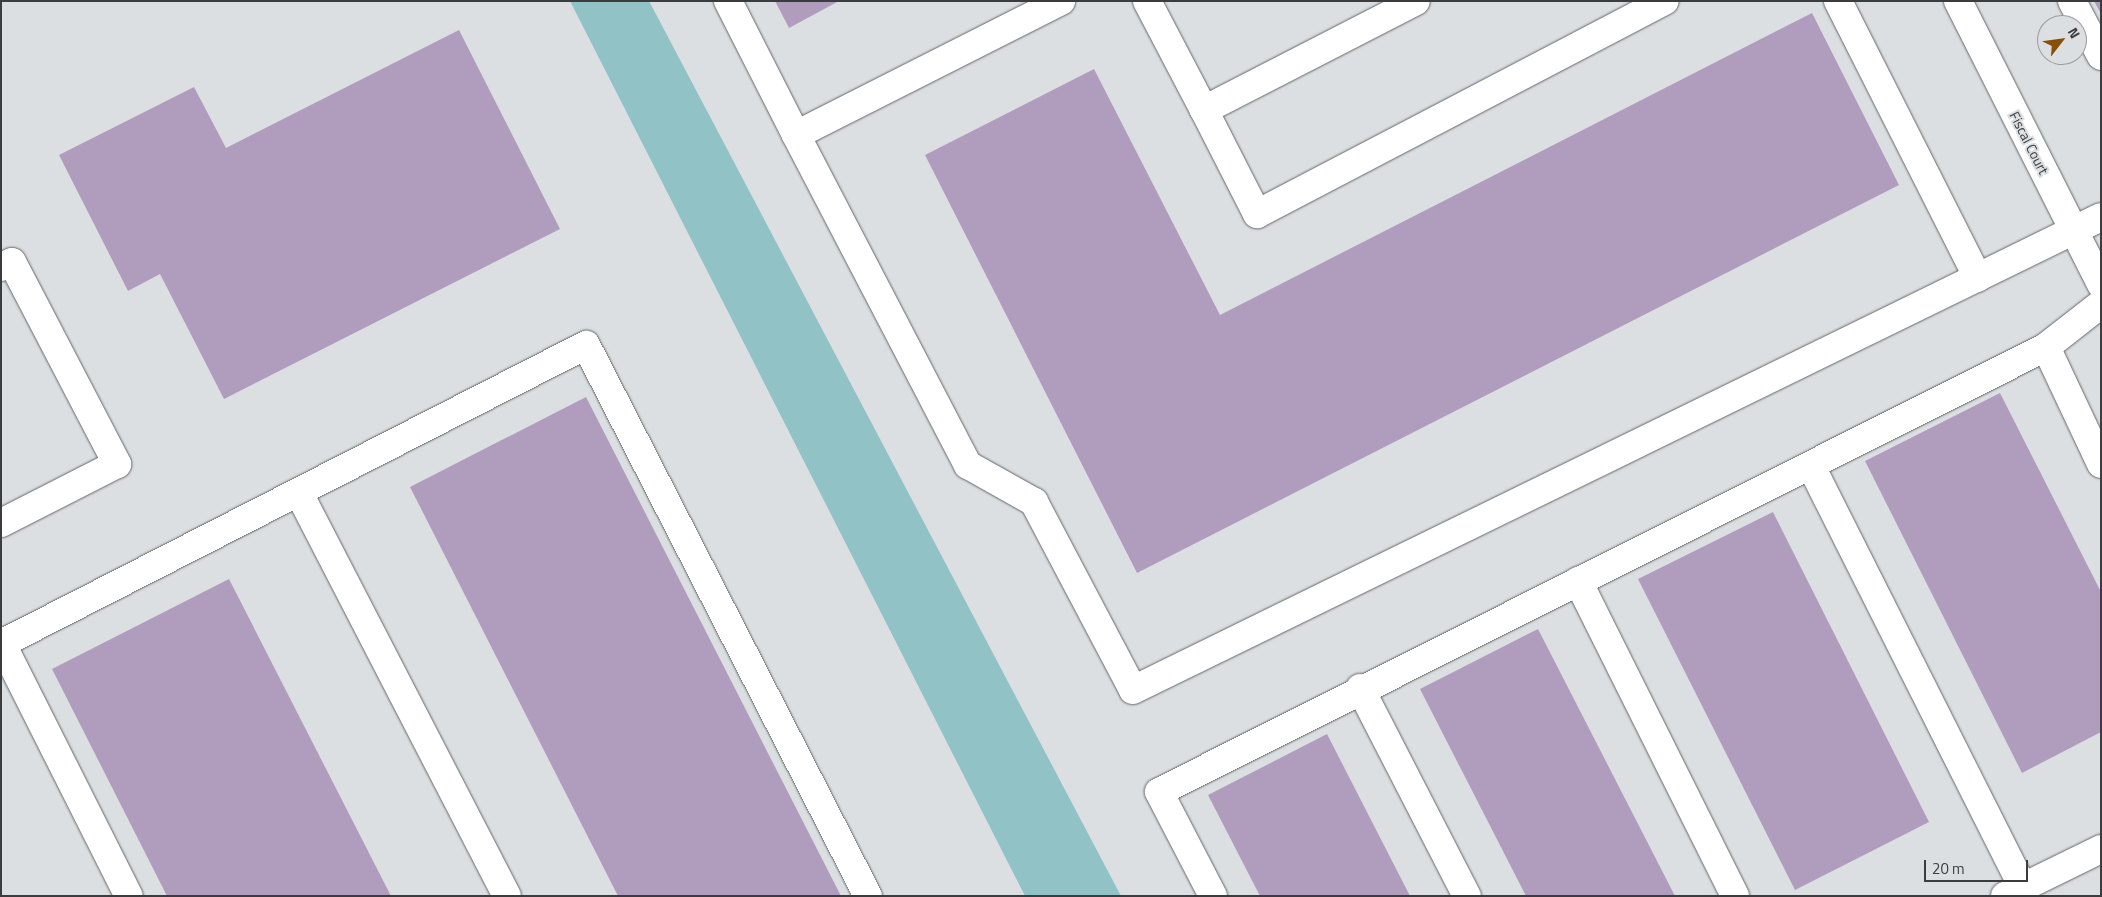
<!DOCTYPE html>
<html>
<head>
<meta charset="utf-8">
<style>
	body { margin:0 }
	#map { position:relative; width:2102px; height:897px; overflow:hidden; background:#dbdfe2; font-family:"Titillium Web",sans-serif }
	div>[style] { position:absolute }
	.water>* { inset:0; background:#91c2c5 }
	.building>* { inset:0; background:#b09dbe }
	.roads { filter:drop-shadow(0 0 1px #636669) drop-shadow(0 0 1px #636669) }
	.minor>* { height:28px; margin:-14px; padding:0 14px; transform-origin:14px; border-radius:14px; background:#fff }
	span { translate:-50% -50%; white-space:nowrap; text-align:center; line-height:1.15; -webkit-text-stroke:4px #dbdfe2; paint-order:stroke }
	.street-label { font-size:14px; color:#3b3c3e }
	.frame { position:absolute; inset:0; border:2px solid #3b3c3e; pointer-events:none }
	.north { position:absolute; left:2037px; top:15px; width:50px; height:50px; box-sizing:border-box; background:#dbdfe2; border:1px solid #9b9ea0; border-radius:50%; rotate:60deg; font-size:14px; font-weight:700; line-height:20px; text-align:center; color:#3b3c3e }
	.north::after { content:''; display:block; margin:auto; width:18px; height:22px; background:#894e09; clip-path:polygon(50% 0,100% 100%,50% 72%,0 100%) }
	.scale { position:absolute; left:1924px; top:860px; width:104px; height:22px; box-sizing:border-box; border:2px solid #3b3c3e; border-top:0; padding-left:6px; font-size:15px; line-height:18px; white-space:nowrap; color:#3b3c3e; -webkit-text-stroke:4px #dbdfe2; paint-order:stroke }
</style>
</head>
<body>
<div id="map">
	<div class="water">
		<i style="clip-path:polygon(570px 1px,649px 1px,1121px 896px,1025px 896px)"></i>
	</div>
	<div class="building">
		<i style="clip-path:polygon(775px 1px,839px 1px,789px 28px)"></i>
		<i style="clip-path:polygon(2094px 1px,2101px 1px,2101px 14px)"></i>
		<i style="clip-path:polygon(1812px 13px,1899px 185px,1137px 573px,925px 155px,1094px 69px,1220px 315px)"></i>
		<i style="clip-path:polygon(459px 30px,560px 229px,224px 399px,160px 274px,128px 291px,59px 155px,194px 87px,226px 148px)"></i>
		<i style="clip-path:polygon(2000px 393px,2101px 592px,2101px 732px,2022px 773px,1865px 461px)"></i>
		<i style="clip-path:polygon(586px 397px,841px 896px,618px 896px,410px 487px)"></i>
		<i style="clip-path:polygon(1773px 512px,1929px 822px,1795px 890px,1638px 579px)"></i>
		<i style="clip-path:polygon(229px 579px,391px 896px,167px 896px,52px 669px)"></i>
		<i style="clip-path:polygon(1538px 629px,1675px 896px,1526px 896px,1420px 689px)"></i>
		<i style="clip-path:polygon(1327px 734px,1410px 896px,1260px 896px,1208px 795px)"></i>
	</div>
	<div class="roads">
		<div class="minor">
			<i style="left:728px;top:1px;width:150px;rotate:63.1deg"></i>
			<i style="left:796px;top:135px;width:297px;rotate:-26.8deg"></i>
			<i style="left:1147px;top:1px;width:123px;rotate:62.4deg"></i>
			<i style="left:1204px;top:110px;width:238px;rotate:-27.2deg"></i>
			<i style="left:1838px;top:1px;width:310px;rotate:63.2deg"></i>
			<i style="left:1958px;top:1px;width:317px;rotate:63.2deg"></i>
			<i style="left:2072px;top:1px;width:62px;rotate:62.2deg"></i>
			<i style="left:1204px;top:110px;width:117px;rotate:63deg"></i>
			<i style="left:1257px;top:214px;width:460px;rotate:-27.6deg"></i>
			<i style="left:796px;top:135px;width:372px;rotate:62.5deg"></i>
			<i style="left:968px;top:465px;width:76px;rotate:29.3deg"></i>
			<i style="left:1034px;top:502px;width:212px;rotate:62.2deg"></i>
			<i style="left:1133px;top:690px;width:1077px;rotate:-26.04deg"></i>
			<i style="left:1px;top:267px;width:12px;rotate:-24deg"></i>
			<i style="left:12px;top:262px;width:228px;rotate:62.5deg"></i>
			<i style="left:117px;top:464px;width:130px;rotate:153deg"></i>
			<i style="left:2046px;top:347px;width:129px;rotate:64.8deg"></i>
			<i style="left:1811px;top:466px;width:471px;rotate:63.3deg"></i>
			<i style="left:300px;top:495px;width:451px;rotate:62.7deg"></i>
			<i style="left:1578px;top:581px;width:352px;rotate:63.5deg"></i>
			<i style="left:1px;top:644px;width:657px;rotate:-27.07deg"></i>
			<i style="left:586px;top:345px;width:619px;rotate:62.9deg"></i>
			<i style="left:2px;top:644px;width:282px;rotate:63.3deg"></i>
			<i style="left:1360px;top:688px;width:234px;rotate:62.8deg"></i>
			<i style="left:1213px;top:896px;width:117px;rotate:-117.4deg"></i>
			<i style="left:1159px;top:792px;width:992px;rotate:-26.64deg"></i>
			<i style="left:2046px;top:347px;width:70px;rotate:-38deg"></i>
			<i style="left:2005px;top:896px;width:107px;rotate:-26.1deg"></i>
		</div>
	</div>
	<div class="street-label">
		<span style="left:2029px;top:143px;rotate:63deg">Fiscal Court</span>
	</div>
	<div class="frame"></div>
	<div class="north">N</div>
	<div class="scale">20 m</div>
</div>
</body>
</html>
